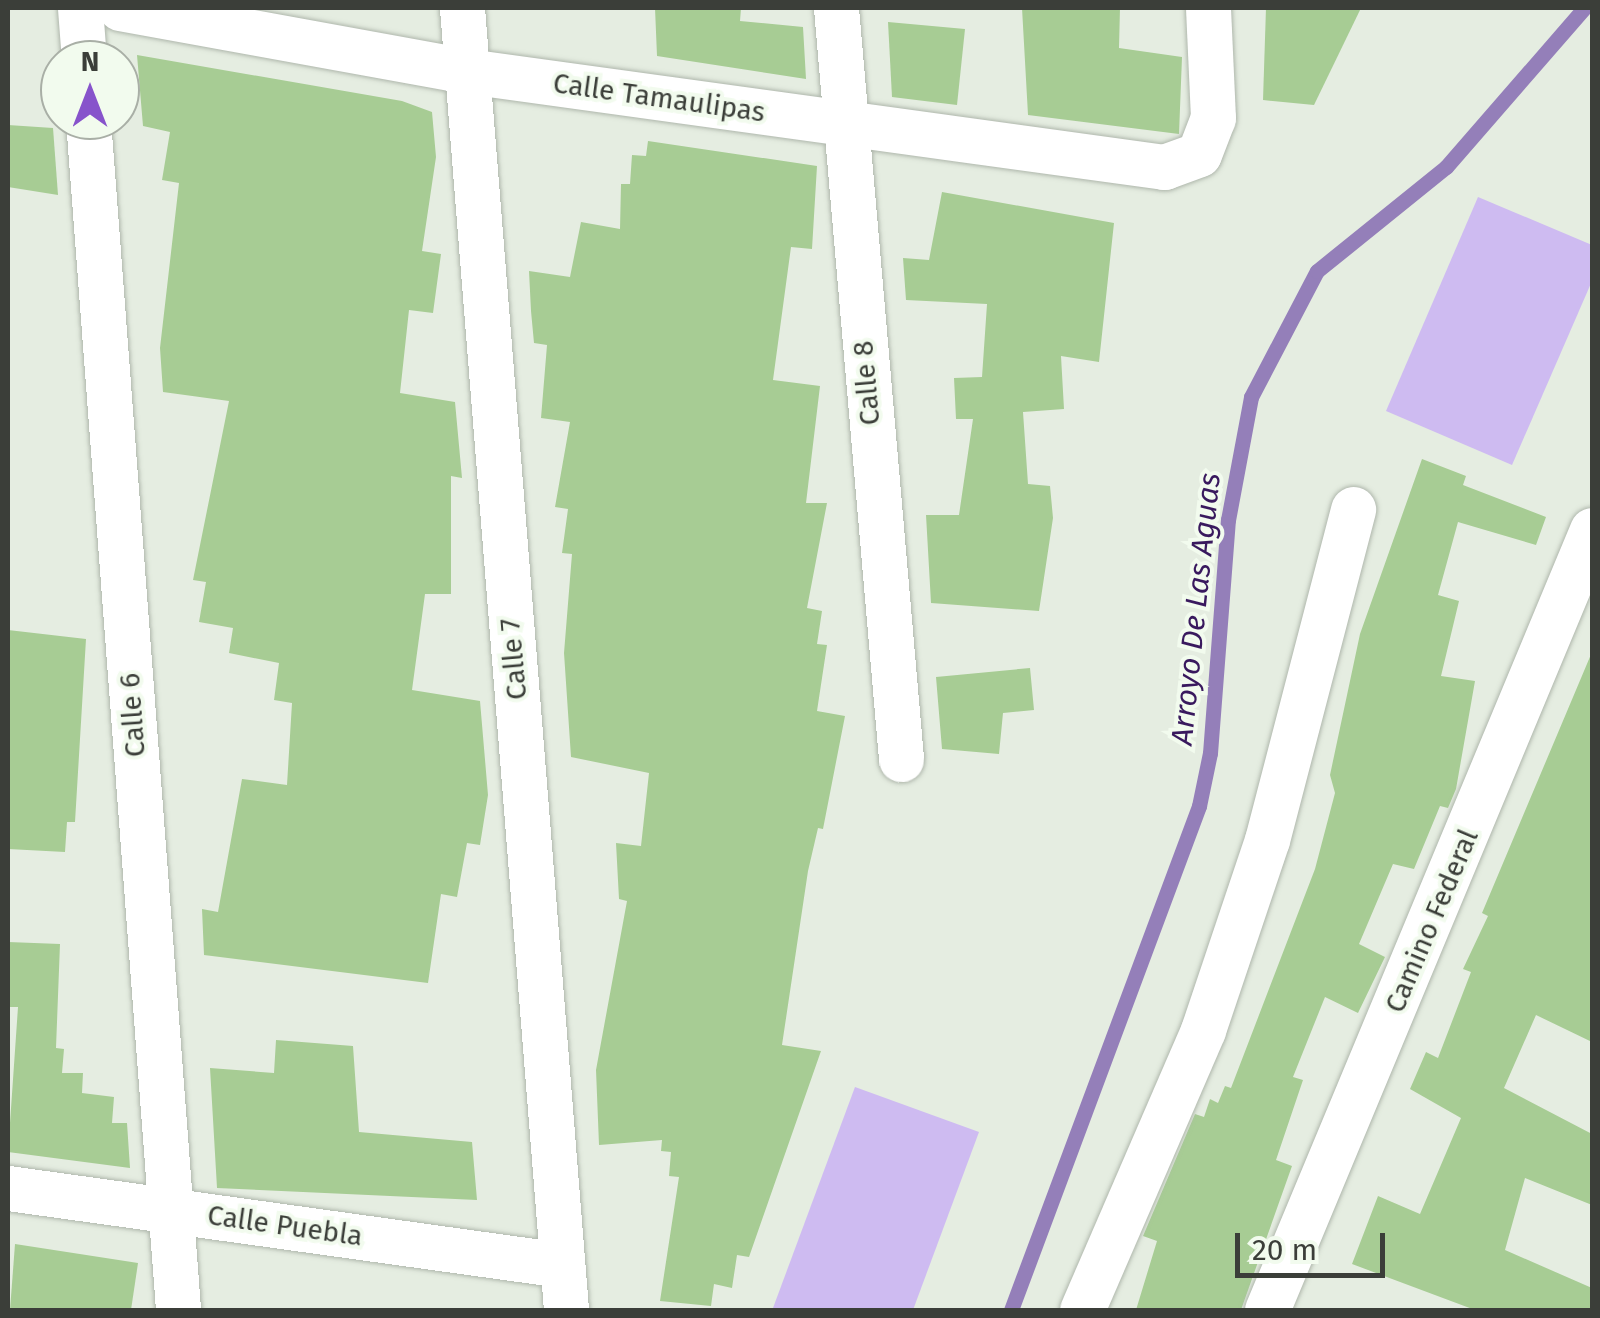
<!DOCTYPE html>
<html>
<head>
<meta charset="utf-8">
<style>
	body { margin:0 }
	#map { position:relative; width:1600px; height:1318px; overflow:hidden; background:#e5ede1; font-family:"Fira Sans",sans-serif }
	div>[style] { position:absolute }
	.green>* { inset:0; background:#cebbf1 }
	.stream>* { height:15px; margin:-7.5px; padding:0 7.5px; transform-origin:7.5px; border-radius:7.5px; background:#947fb9 }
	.building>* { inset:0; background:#a7cc94 }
	.roads { filter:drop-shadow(0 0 2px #afb7ac) drop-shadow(0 0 2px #afb7ac) }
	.minor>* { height:45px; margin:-22.5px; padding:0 22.5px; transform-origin:22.5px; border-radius:22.5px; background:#fff }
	span { translate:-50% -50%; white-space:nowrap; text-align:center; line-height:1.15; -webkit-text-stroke:8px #f2fbee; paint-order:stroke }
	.street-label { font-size:28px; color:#3b3e39 }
	.water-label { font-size:30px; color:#39195e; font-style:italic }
	.frame { position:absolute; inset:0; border:10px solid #3b3e39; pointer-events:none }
	.north { position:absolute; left:40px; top:40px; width:100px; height:100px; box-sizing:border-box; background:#f2fbee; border:2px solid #a9afa6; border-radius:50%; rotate:0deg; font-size:28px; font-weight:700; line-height:40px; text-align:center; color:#3b3e39 }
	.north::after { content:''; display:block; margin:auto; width:35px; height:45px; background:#8753cb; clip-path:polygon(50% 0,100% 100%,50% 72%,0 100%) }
	.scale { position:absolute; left:1235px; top:1233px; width:150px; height:45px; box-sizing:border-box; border:5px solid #3b3e39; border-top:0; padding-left:12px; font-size:30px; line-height:35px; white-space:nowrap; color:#3b3e39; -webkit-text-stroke:8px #f2fbee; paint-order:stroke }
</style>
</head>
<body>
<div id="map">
	<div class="green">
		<i style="clip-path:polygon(1478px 197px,1592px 245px,1592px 281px,1512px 465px,1386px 411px)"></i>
		<i style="clip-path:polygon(855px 1087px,979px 1132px,913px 1310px,779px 1310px,773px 1308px)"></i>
	</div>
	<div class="stream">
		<i style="left:1011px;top:1310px;width:538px;rotate:-69.54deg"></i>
		<i style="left:1199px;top:806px;width:54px;rotate:-78.3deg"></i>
		<i style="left:1210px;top:753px;width:234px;rotate:-85.6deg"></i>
		<i style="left:1228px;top:520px;width:125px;rotate:-79.4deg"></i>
		<i style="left:1251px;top:397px;width:142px;rotate:-62.4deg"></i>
		<i style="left:1317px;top:271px;width:166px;rotate:-38.9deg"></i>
		<i style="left:1446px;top:167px;width:211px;rotate:-49deg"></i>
	</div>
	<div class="building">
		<i style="clip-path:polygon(655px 8px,741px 8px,740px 21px,803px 27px,806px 79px,657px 56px)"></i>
		<i style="clip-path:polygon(1022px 8px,1120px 8px,1119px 48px,1182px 57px,1179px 134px,1028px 115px)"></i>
		<i style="clip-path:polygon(1266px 8px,1361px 8px,1314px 105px,1263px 100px)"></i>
		<i style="clip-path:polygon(888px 22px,965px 29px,957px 105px,892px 97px)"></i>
		<i style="clip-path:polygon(137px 55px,402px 101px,432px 112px,436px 157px,422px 251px,441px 254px,433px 313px,409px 310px,400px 393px,455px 402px,462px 478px,451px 476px,451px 594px,425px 594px,412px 690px,480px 701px,488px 795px,480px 845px,467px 843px,457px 897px,441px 894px,428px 983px,204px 955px,202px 909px,218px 912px,242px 779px,287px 785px,292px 703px,274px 700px,279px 663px,229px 653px,233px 628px,199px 622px,206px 582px,193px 580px,229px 401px,163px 392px,160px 348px,179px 183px,162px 180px,170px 132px,143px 126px)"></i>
		<i style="clip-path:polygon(8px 125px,53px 128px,58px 195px,8px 187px)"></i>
		<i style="clip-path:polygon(648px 141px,817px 166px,812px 249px,791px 247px,773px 380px,820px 386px,806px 503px,827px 503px,807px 608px,822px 611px,817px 644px,827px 645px,817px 711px,845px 716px,823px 829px,818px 828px,808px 871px,782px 1045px,821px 1051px,749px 1257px,737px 1255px,732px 1288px,714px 1284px,711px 1306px,660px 1301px,679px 1177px,669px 1176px,671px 1152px,661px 1151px,662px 1140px,599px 1145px,596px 1070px,627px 901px,619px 899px,616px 843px,641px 846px,649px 773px,571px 757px,564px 653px,572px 554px,562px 553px,568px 509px,555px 507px,570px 422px,541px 418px,547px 345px,534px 343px,531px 311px,529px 271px,570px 277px,581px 222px,620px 229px,621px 184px,630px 184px,632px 155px,646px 156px)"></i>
		<i style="clip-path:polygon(942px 192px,1114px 223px,1099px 362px,1061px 356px,1064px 409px,1023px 412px,1028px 484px,1050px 486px,1053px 518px,1039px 611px,931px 603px,926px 515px,959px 515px,973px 419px,956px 419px,954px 378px,982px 377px,987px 304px,906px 300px,903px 258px,929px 260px)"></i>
		<i style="clip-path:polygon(1422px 459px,1466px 476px,1463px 485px,1546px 517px,1536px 545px,1458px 522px,1438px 595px,1459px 601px,1441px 676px,1475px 681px,1456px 789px,1448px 808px,1440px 806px,1414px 869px,1393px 864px,1359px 944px,1385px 957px,1358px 1013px,1325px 997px,1293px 1077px,1303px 1080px,1276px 1160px,1292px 1166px,1241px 1310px,1136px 1310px,1157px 1241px,1143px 1236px,1195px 1114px,1204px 1117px,1210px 1099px,1218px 1103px,1225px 1086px,1231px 1088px,1315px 869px,1335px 793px,1330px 775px,1360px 634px)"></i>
		<i style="clip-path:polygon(8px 630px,86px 639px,75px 822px,67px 822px,65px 852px,8px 849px)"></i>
		<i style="clip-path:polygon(1592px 652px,1592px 1042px,1536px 1015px,1504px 1088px,1592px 1134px,1592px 1205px,1525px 1178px,1505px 1250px,1592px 1288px,1592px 1310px,1475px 1310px,1352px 1264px,1378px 1196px,1420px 1214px,1461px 1118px,1410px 1089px,1426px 1052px,1438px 1058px,1471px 972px,1463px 969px,1488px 916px,1482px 913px)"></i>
		<i style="clip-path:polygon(1030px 668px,1034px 710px,1003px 713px,999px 754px,942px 749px,936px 677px)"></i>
		<i style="clip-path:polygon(8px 942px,60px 944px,56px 1048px,64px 1049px,62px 1073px,83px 1073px,82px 1093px,114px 1097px,112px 1123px,127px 1123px,130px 1168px,8px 1152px,18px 1007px,8px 1007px)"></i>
		<i style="clip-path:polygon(276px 1040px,353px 1046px,359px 1132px,472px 1142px,477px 1200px,217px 1188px,210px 1068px,274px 1073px)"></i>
		<i style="clip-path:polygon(15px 1244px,138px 1263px,131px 1310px,10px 1310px)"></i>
	</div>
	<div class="roads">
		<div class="minor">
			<i style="left:80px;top:8px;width:52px;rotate:85.6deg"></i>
			<i style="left:120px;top:8px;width:353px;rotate:10.3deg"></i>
			<i style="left:467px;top:71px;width:704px;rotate:7.84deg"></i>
			<i style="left:1164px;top:167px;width:37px;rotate:-20deg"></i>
			<i style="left:1199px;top:154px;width:39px;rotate:-69deg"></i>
			<i style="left:1213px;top:118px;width:110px;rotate:-92.6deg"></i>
			<i style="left:462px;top:8px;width:1306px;rotate:85.43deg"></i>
			<i style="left:836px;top:8px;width:754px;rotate:85.05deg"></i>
			<i style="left:88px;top:120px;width:1193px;rotate:85.67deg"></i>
			<i style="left:8px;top:1188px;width:559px;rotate:7.91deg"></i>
			<i style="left:1082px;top:1310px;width:305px;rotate:-66.6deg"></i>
			<i style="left:1203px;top:1030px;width:200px;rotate:-71.4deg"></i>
			<i style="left:1267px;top:840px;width:342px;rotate:-75.4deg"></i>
			<i style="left:1267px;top:1310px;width:845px;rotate:-67.38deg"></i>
		</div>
	</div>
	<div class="street-label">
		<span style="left:659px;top:98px;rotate:8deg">Calle Tamaulipas</span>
		<span style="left:867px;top:383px;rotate:-95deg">Calle 8</span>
		<span style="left:514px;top:659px;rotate:-95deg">Calle 7</span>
		<span style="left:133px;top:715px;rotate:-94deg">Calle 6</span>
		<span style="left:1432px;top:921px;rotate:-67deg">Camino Federal</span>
		<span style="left:285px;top:1226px;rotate:8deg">Calle Puebla</span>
	</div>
	<div class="water-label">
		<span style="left:1196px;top:609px;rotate:-84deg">Arroyo De Las Aguas</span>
	</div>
	<div class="frame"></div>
	<div class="north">N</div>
	<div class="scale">20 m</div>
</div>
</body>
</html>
